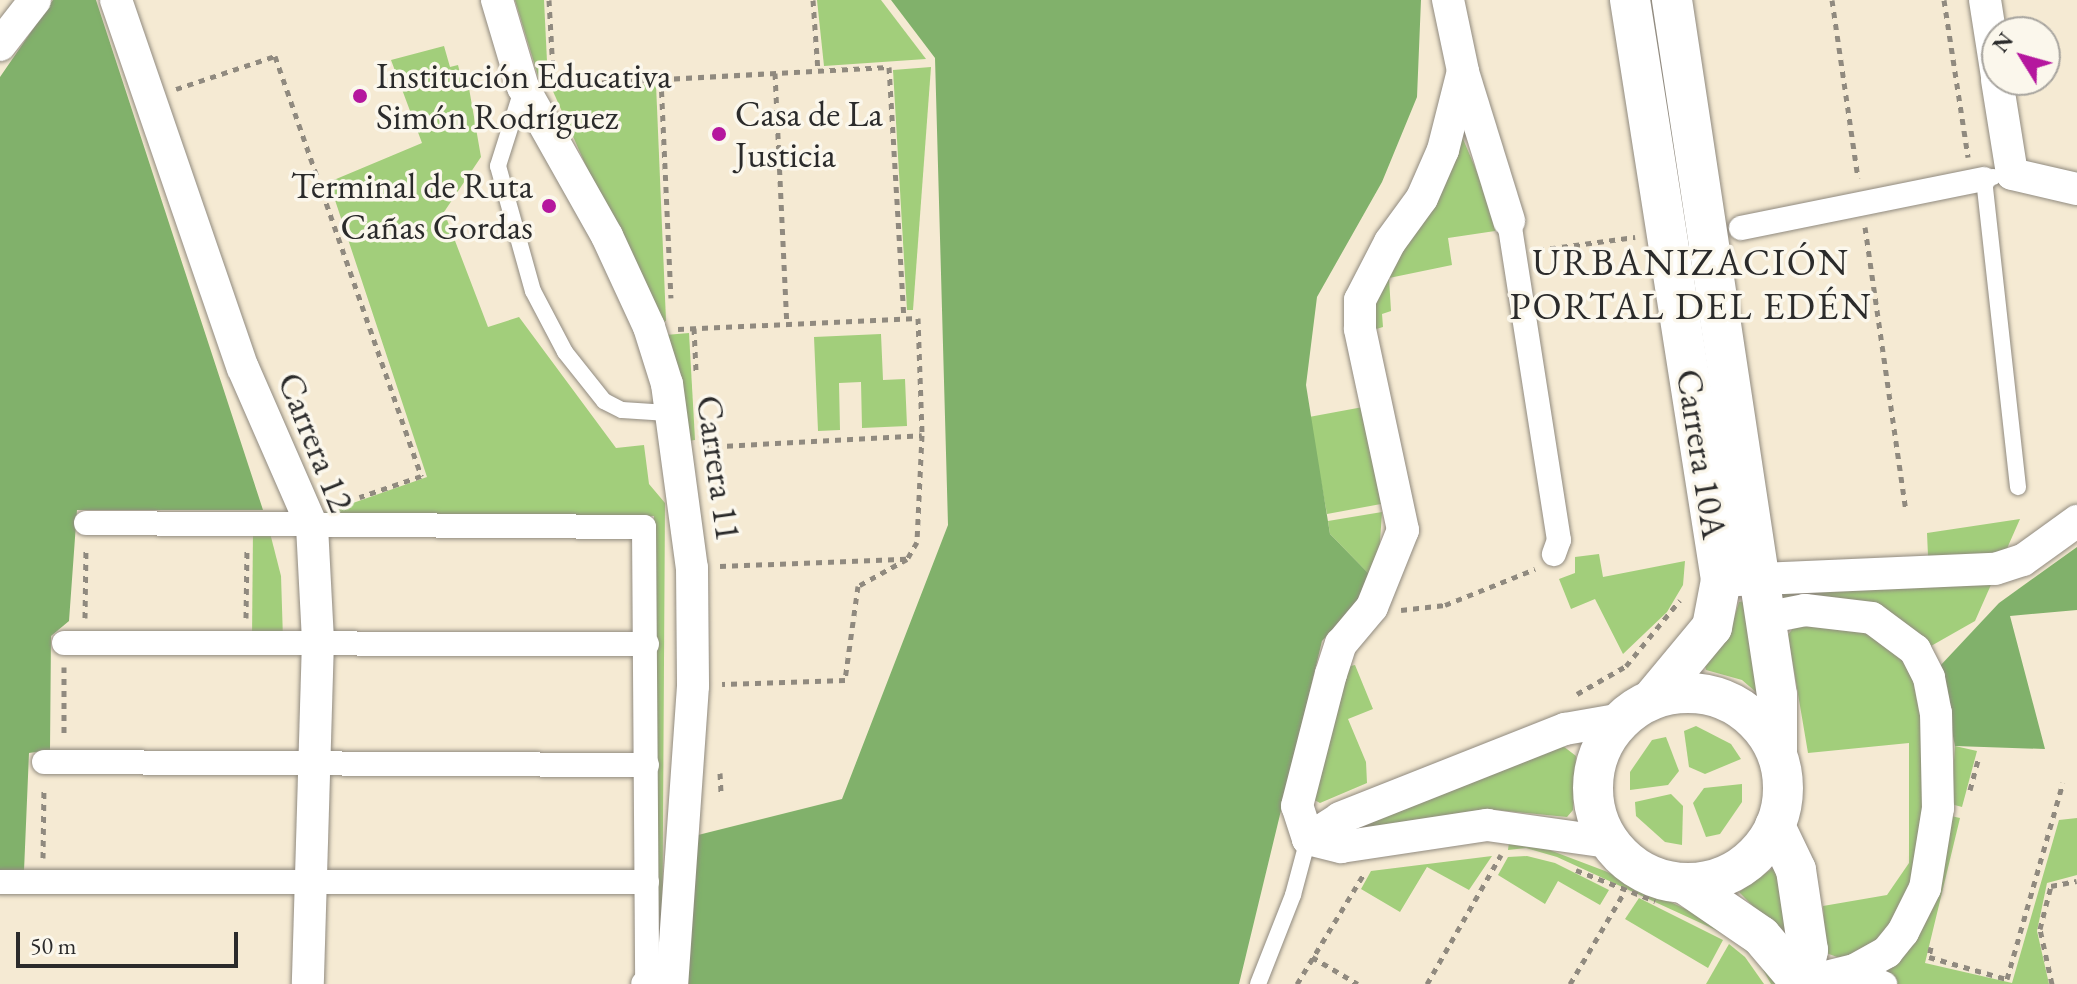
<!DOCTYPE html>
<html>
<head>
<meta charset="utf-8">
<style>
	body { margin:0 }
	#map { position:relative; width:2077px; height:984px; overflow:hidden; background:#f5ead3; font-family:"EB Garamond",serif }
	div>[style] { position:absolute }
	.green>* { inset:0; background:#a2ce7b }
	.forest>* { inset:0; background:#81b16b }
	.path>* { height:5px; margin-top:-2.5px; transform-origin:0; background:repeating-linear-gradient(90deg,#908a7f 0 6px,transparent 0 12px) }
	.roads { filter:drop-shadow(0 0 2px #908a7f) drop-shadow(0 0 2px #908a7f) }
	.service>* { height:16px; margin:-8px; padding:0 8px; transform-origin:8px; border-radius:8px; background:#fff }
	.pedestrian>* { height:24px; margin:-12px; padding:0 12px; transform-origin:12px; border-radius:12px; background:#fff }
	.minor>* { height:32px; margin:-16px; padding:0 16px; transform-origin:16px; border-radius:16px; background:#fff }
	.tertiary>* { height:40px; margin:-20px; padding:0 20px; transform-origin:20px; border-radius:20px; background:#fff }
	.tertiary>.ring { margin:-20px; padding:0; box-sizing:content-box; background:none; border:40px solid #fff; border-radius:50% }
	.dots>* { width:22px; height:22px; translate:-50% -50%; box-sizing:border-box; border:4px solid #fbf7ec; border-radius:50% }
	span { translate:-50% -50%; white-space:nowrap; text-align:center; line-height:1.15; -webkit-text-stroke:7px #fbf7ec; paint-order:stroke }
	.poi-label { font-size:36px; color:#2b2b2b }
	.left { translate:0 -50%; text-align:left }
	.right { translate:-100% -50%; text-align:right }
	.street-label { font-size:36px; color:#2b2b2b }
	.neighbourhood-label { font-size:38px; color:#2b2b2b; letter-spacing:2px }
	.north { position:absolute; left:1981px; top:16px; width:80px; height:80px; box-sizing:border-box; background:#fbf7ec; border:2px solid #a8a59f; border-radius:50%; rotate:307deg; font-size:22px; font-weight:700; line-height:32px; text-align:center; color:#2b2b2b }
	.north::after { content:''; display:block; margin:auto; width:28px; height:36px; background:#b5179e; clip-path:polygon(50% 0,100% 100%,50% 72%,0 100%) }
	.scale { position:absolute; left:16px; top:932px; width:222px; height:36px; box-sizing:border-box; border:4px solid #2b2b2b; border-top:0; padding-left:10px; font-size:24px; line-height:28px; white-space:nowrap; color:#2b2b2b; -webkit-text-stroke:6px #fbf7ec; paint-order:stroke }
</style>
</head>
<body>
<div id="map">
	<div class="green">
		<i style="clip-path:polygon(515px 0,544px 0,548px 82px,542px 89px)"></i>
		<i style="clip-path:polygon(817px 0,881px 0,926px 59px,824px 66px)"></i>
		<i style="clip-path:polygon(444px 46px,450px 67px,458px 65px,460px 73px,466px 71px,481px 157px,444px 212px,488px 327px,519px 317px,616px 448px,644px 445px,649px 484px,665px 503px,662px 984px,652px 980px,654px 516px,319px 522px,316px 516px,427px 477px,329px 182px,422px 143px,391px 60px)"></i>
		<i style="clip-path:polygon(931px 67px,913px 310px,907px 310px,893px 70px)"></i>
		<i style="clip-path:polygon(656px 84px,666px 321px,655px 322px,552px 89px)"></i>
		<i style="clip-path:polygon(1460px 132px,1498px 221px,1495px 231px,1448px 238px,1452px 265px,1389px 278px,1391px 311px,1382px 314px,1383px 327px,1373px 330px,1371px 308px)"></i>
		<i style="clip-path:polygon(689px 333px,695px 440px,681px 442px,654px 336px)"></i>
		<i style="clip-path:polygon(881px 334px,883px 380px,905px 379px,907px 426px,862px 428px,861px 382px,839px 383px,840px 430px,818px 431px,814px 337px)"></i>
		<i style="clip-path:polygon(1363px 407px,1381px 504px,1327px 514px,1309px 417px)"></i>
		<i style="clip-path:polygon(1382px 512px,1379px 556px,1371px 576px,1330px 534px,1328px 521px)"></i>
		<i style="clip-path:polygon(2020px 519px,1975px 621px,1931px 646px,1884px 608px,1778px 604px,1772px 569px,1928px 556px,1927px 533px)"></i>
		<i style="clip-path:polygon(269px 529px,281px 576px,283px 639px,252px 639px,253px 530px)"></i>
		<i style="clip-path:polygon(1599px 554px,1603px 577px,1685px 561px,1683px 585px,1667px 612px,1623px 654px,1595px 599px,1571px 609px,1559px 579px,1575px 573px,1575px 557px)"></i>
		<i style="clip-path:polygon(1745px 601px,1761px 689px,1756px 692px,1742px 680px,1706px 670px,1704px 662px,1731px 628px,1739px 602px)"></i>
		<i style="clip-path:polygon(1795px 625px,1862px 628px,1886px 640px,1913px 674px,1925px 709px,1925px 824px,1906px 902px,1873px 947px,1840px 958px,1826px 953px,1823px 906px,1887px 895px,1909px 863px,1909px 743px,1808px 753px,1788px 635px)"></i>
		<i style="clip-path:polygon(1355px 665px,1373px 709px,1348px 719px,1366px 762px,1367px 783px,1320px 803px,1309px 797px,1346px 667px)"></i>
		<i style="clip-path:polygon(1696px 726px,1731px 744px,1741px 759px,1705px 774px,1689px 767px,1684px 731px)"></i>
		<i style="clip-path:polygon(1666px 737px,1679px 771px,1668px 785px,1630px 790px,1630px 772px,1652px 740px)"></i>
		<i style="clip-path:polygon(1563px 746px,1576px 756px,1573px 810px,1567px 817px,1487px 809px,1346px 831px)"></i>
		<i style="clip-path:polygon(1955px 746px,1977px 751px,1962px 807px,1951px 804px)"></i>
		<i style="clip-path:polygon(1742px 784px,1742px 802px,1720px 834px,1706px 837px,1693px 803px,1704px 788px)"></i>
		<i style="clip-path:polygon(1671px 794px,1683px 806px,1682px 845px,1665px 842px,1636px 816px,1635px 802px)"></i>
		<i style="clip-path:polygon(1951px 816px,1960px 818px,1925px 963px,2012px 983px,2059px 820px,2077px 818px,2077px 875px,2047px 883px,2037px 931px,2049px 984px,1836px 984px,1863px 979px)"></i>
		<i style="clip-path:polygon(1509px 842px,1539px 846px,1605px 871px,1715px 923px,1743px 940px,1777px 984px,1771px 984px,1758px 961px,1729px 936px,1557px 857px,1526px 848px,1508px 850px)"></i>
		<i style="clip-path:polygon(1492px 856px,1469px 890px,1427px 867px,1400px 912px,1361px 889px,1371px 871px)"></i>
		<i style="clip-path:polygon(1527px 856px,1555px 863px,1609px 890px,1600px 905px,1558px 881px,1545px 904px,1498px 875px,1508px 857px)"></i>
		<i style="clip-path:polygon(1773px 868px,1780px 870px,1792px 938px,1786px 940px,1739px 892px)"></i>
		<i style="clip-path:polygon(1639px 898px,1723px 940px,1708px 968px,1625px 919px)"></i>
		<i style="clip-path:polygon(1729px 944px,1745px 957px,1764px 984px,1706px 984px)"></i>
	</div>
	<div class="forest">
		<i style="clip-path:polygon(53px 0,96px 0,263px 510px,77px 510px,69px 621px,51px 636px,50px 750px,29px 753px,24px 871px,0 872px,0 77px)"></i>
		<i style="clip-path:polygon(891px 0,1421px 0,1417px 97px,1382px 182px,1317px 297px,1306px 385px,1330px 534px,1371px 576px,1354px 607px,1322px 641px,1239px 984px,684px 984px,698px 835px,842px 799px,948px 525px,935px 58px)"></i>
		<i style="clip-path:polygon(2077px 547px,2077px 610px,2010px 616px,2045px 749px,1955px 746px,1939px 667px,1999px 603px)"></i>
	</div>
	<div class="path">
		<i style="left:549px;top:0;width:72px;rotate:86.8deg"></i>
		<i style="left:813px;top:0;width:71px;rotate:86deg"></i>
		<i style="left:1832px;top:0;width:180px;rotate:81.7deg"></i>
		<i style="left:1944px;top:0;width:159px;rotate:81.3deg"></i>
		<i style="left:775px;top:73px;width:251px;rotate:87.3deg"></i>
		<i style="left:661px;top:79px;width:219px;rotate:87.4deg"></i>
		<i style="left:554px;top:85px;width:335px;rotate:-3.1deg"></i>
		<i style="left:889px;top:67px;width:251px;rotate:86.6deg"></i>
		<i style="left:176px;top:89px;width:104px;rotate:-18.4deg"></i>
		<i style="left:275px;top:56px;width:445px;rotate:70.8deg"></i>
		<i style="left:421px;top:476px;width:65px;rotate:161deg"></i>
		<i style="left:1865px;top:227px;width:287px;rotate:81.8deg"></i>
		<i style="left:1538px;top:250px;width:98px;rotate:-7.6deg"></i>
		<i style="left:694px;top:328px;width:43px;rotate:87.3deg"></i>
		<i style="left:678px;top:329px;width:240px;rotate:-2.6deg"></i>
		<i style="left:918px;top:318px;width:117px;rotate:88deg"></i>
		<i style="left:922px;top:435px;width:107px;rotate:92.7deg"></i>
		<i style="left:917px;top:542px;width:20px;rotate:120deg"></i>
		<i style="left:907px;top:559px;width:56px;rotate:151.1deg"></i>
		<i style="left:858px;top:586px;width:95px;rotate:97.9deg"></i>
		<i style="left:845px;top:680px;width:123px;rotate:178.1deg"></i>
		<i style="left:703px;top:447px;width:219px;rotate:-3.1deg"></i>
		<i style="left:711px;top:447px;width:20px;rotate:87deg"></i>
		<i style="left:720px;top:566px;width:186px;rotate:-2.2deg"></i>
		<i style="left:1401px;top:610px;width:44px;rotate:-6.5deg"></i>
		<i style="left:1445px;top:605px;width:97px;rotate:-21.8deg"></i>
		<i style="left:85px;top:618px;width:70px;rotate:-89.2deg"></i>
		<i style="left:246px;top:618px;width:70px;rotate:-89.2deg"></i>
		<i style="left:64px;top:667px;width:70px;rotate:90deg"></i>
		<i style="left:1577px;top:694px;width:56px;rotate:-29.7deg"></i>
		<i style="left:1626px;top:666px;width:85px;rotate:-50.7deg"></i>
		<i style="left:720px;top:773px;width:22px;rotate:87deg"></i>
		<i style="left:1970px;top:790px;width:31px;rotate:-75deg"></i>
		<i style="left:43px;top:858px;width:70px;rotate:-89.2deg"></i>
		<i style="left:1576px;top:870px;width:85px;rotate:21.4deg"></i>
		<i style="left:1931px;top:947px;width:10px;rotate:101deg"></i>
		<i style="left:1929px;top:957px;width:81px;rotate:15.8deg"></i>
		<i style="left:2007px;top:979px;width:204px;rotate:-74.1deg"></i>
		<i style="left:1312px;top:957px;width:53px;rotate:30.4deg"></i>
		<i style="left:1297px;top:984px;width:131px;rotate:-58.7deg"></i>
		<i style="left:1427px;top:984px;width:149px;rotate:-60.2deg"></i>
		<i style="left:1570px;top:984px;width:108px;rotate:-59.4deg"></i>
		<i style="left:2052px;top:984px;width:56px;rotate:-102.3deg"></i>
		<i style="left:2040px;top:929px;width:44px;rotate:-75.7deg"></i>
		<i style="left:2051px;top:886px;width:26px;rotate:-11deg"></i>
	</div>
	<div class="roads">
		<div class="service">
			<i style="left:523px;top:87px;width:83px;rotate:107.6deg"></i>
			<i style="left:498px;top:166px;width:130px;rotate:74.4deg"></i>
			<i style="left:533px;top:291px;width:69px;rotate:62.3deg"></i>
			<i style="left:565px;top:352px;width:63px;rotate:51.5deg"></i>
			<i style="left:604px;top:401px;width:20px;rotate:27deg"></i>
			<i style="left:622px;top:410px;width:46px;rotate:3.7deg"></i>
			<i style="left:1993px;top:177px;width:9px;rotate:167deg"></i>
			<i style="left:1984px;top:179px;width:310px;rotate:83.7deg"></i>
			<i style="left:1258px;top:984px;width:96px;rotate:-68.5deg"></i>
			<i style="left:1293px;top:895px;width:58px;rotate:-75deg"></i>
		</div>
		<div class="pedestrian">
			<i style="left:1509px;top:221px;width:323px;rotate:81.1deg"></i>
			<i style="left:1559px;top:540px;width:15px;rotate:110deg"></i>
			<i style="left:1741px;top:228px;width:248px;rotate:-11.4deg"></i>
			<i style="left:86px;top:523px;width:558px;rotate:0.41deg"></i>
			<i style="left:644px;top:527px;width:452px;rotate:89.6deg"></i>
			<i style="left:647px;top:979px;width:6px;rotate:129deg"></i>
			<i style="left:64px;top:643px;width:583px;rotate:0.1deg"></i>
			<i style="left:44px;top:762px;width:603px;rotate:0.29deg"></i>
			<i style="left:0;top:882px;width:647px"></i>
			<i style="left:1854px;top:970px;width:34px;rotate:24deg"></i>
		</div>
		<div class="minor">
			<i style="left:116px;top:0;width:389px;rotate:71deg"></i>
			<i style="left:243px;top:368px;width:172px;rotate:66.4deg"></i>
			<i style="left:312px;top:526px;width:114px;rotate:87deg"></i>
			<i style="left:318px;top:640px;width:344px;rotate:91.7deg"></i>
			<i style="left:497px;top:0;width:91px;rotate:73.4deg"></i>
			<i style="left:523px;top:87px;width:171px;rotate:60.6deg"></i>
			<i style="left:607px;top:236px;width:100px;rotate:65.2deg"></i>
			<i style="left:649px;top:327px;width:60px;rotate:72.5deg"></i>
			<i style="left:667px;top:384px;width:186px;rotate:82.3deg"></i>
			<i style="left:692px;top:568px;width:118px;rotate:89.5deg"></i>
			<i style="left:693px;top:686px;width:299px;rotate:94deg"></i>
			<i style="left:1985px;top:0;width:78px;rotate:81.1deg"></i>
			<i style="left:0;top:45px;width:57px;rotate:-52.1deg"></i>
			<i style="left:1463px;top:72px;width:156px;rotate:72.8deg"></i>
			<i style="left:1997px;top:80px;width:95px;rotate:80.9deg"></i>
			<i style="left:2012px;top:174px;width:67px;rotate:13deg"></i>
			<i style="left:1738px;top:580px;width:257px;rotate:-2.5deg"></i>
			<i style="left:1995px;top:569px;width:29px;rotate:-18deg"></i>
			<i style="left:2023px;top:560px;width:67px;rotate:-35.8deg"></i>
			<i style="left:1765px;top:618px;width:41px;rotate:-11.3deg"></i>
			<i style="left:1805px;top:610px;width:67px;rotate:6.8deg"></i>
			<i style="left:1872px;top:618px;width:54px;rotate:36.7deg"></i>
			<i style="left:1915px;top:650px;width:31px;rotate:63deg"></i>
			<i style="left:1929px;top:678px;width:36px;rotate:79deg"></i>
			<i style="left:1936px;top:713px;width:95px;rotate:88.8deg"></i>
			<i style="left:1938px;top:808px;width:81px;rotate:99.2deg"></i>
			<i style="left:1925px;top:888px;width:49px;rotate:116.6deg"></i>
			<i style="left:1903px;top:932px;width:26px;rotate:129deg"></i>
			<i style="left:1887px;top:952px;width:38px;rotate:151deg"></i>
			<i style="left:1854px;top:970px;width:55px;rotate:166.2deg"></i>
			<i style="left:1308px;top:839px;width:35px;rotate:-108deg"></i>
			<i style="left:1297px;top:806px;width:136px;rotate:-75.6deg"></i>
			<i style="left:1331px;top:674px;width:32px;rotate:-72deg"></i>
			<i style="left:1341px;top:644px;width:48px;rotate:-50deg"></i>
			<i style="left:1372px;top:607px;width:83px;rotate:-68.1deg"></i>
			<i style="left:1403px;top:530px;width:206px;rotate:-102.1deg"></i>
			<i style="left:1360px;top:329px;width:29px;rotate:-90deg"></i>
			<i style="left:1360px;top:300px;width:65px;rotate:-62.7deg"></i>
			<i style="left:1390px;top:242px;width:54px;rotate:-54deg"></i>
			<i style="left:1422px;top:198px;width:52px;rotate:-66.4deg"></i>
			<i style="left:1443px;top:150px;width:81px;rotate:-75.8deg"></i>
			<i style="left:1463px;top:71px;width:73px;rotate:-101.9deg"></i>
			<i style="left:1308px;top:839px;width:38px;rotate:-33deg"></i>
			<i style="left:1340px;top:818px;width:242px;rotate:-21.6deg"></i>
			<i style="left:1565px;top:729px;width:58px;rotate:-10deg"></i>
			<i style="left:1308px;top:839px;width:34px;rotate:14deg"></i>
			<i style="left:1341px;top:847px;width:148px;rotate:-8.6deg"></i>
			<i style="left:1487px;top:825px;width:122px;rotate:8deg"></i>
		</div>
		<div class="tertiary">
			<i style="left:1630px;top:0;width:587px;rotate:81.08deg"></i>
			<i style="left:1721px;top:580px;width:48px;rotate:100.8deg"></i>
			<i style="left:1712px;top:627px;width:92px;rotate:129.7deg"></i>
			<i style="left:1672px;top:0;width:703px;rotate:81.41deg"></i>
			<i style="left:1777px;top:695px;width:57px;rotate:90deg"></i>
			<i class="ring" style="left:1593px;top:693px;width:150px;height:150px"></i>
			<i style="left:1775px;top:826px;width:49px;rotate:64.5deg"></i>
			<i style="left:1796px;top:870px;width:81px;rotate:81.5deg"></i>
			<i style="left:1808px;top:950px;width:35px;rotate:102deg"></i>
			<i style="left:1685px;top:884px;width:92px;rotate:34.4deg"></i>
			<i style="left:1761px;top:936px;width:62px;rotate:49.6deg"></i>
		</div>
	</div>
	<div class="dots">
		<i style="left:360px;top:96px;background:#b5179e"></i>
		<i style="left:719px;top:134px;background:#b5179e"></i>
		<i style="left:549px;top:206px;background:#b5179e"></i>
	</div>
	<div class="poi-label">
		<span class="left" style="left:376px;top:96px">Institución Educativa<br>Simón Rodríguez</span>
		<span class="left" style="left:735px;top:134px">Casa de La<br>Justicia</span>
		<span class="right" style="left:533px;top:206px">Terminal de Ruta<br>Cañas Gordas</span>
	</div>
	<div class="street-label">
		<span style="left:316px;top:442px;rotate:68deg">Carrera 12</span>
		<span style="left:1702px;top:454px;rotate:81deg">Carrera 10A</span>
		<span style="left:719px;top:468px;rotate:82deg">Carrera 11</span>
	</div>
	<div class="neighbourhood-label">
		<span style="left:1691px;top:284px">URBANIZACIÓN<br>PORTAL DEL EDÉN</span>
	</div>
	<div class="north">N</div>
	<div class="scale">50 m</div>
</div>
</body>
</html>
